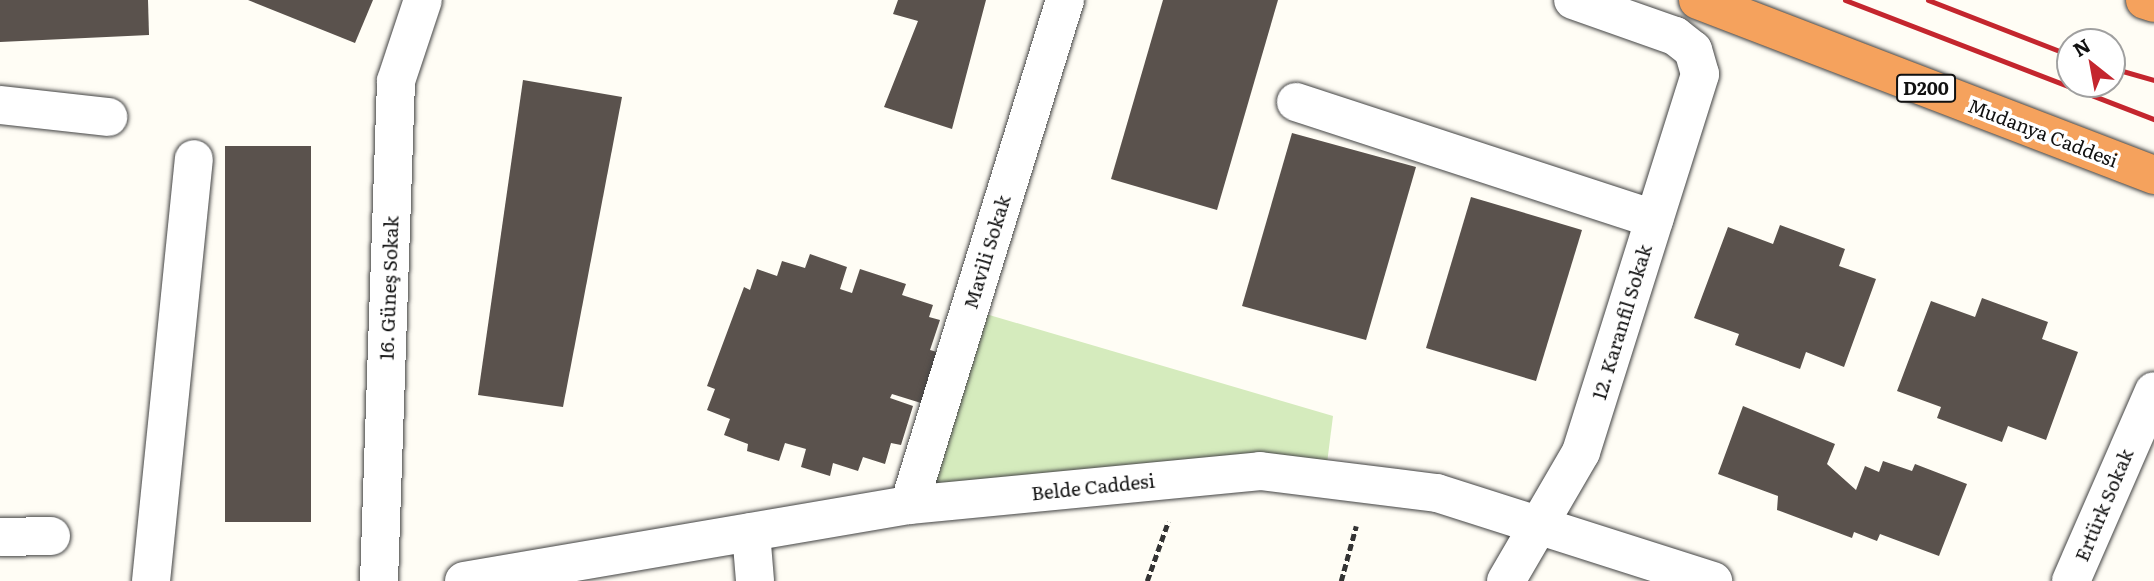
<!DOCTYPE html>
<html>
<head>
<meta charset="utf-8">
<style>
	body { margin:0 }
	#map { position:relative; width:2154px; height:581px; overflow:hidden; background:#fffdf5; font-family:Literata,serif }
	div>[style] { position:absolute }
	.green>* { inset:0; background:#d5ebbd }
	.building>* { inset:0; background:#5a524d }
	.path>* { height:4.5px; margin-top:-2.25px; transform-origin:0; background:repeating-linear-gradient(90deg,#333 0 7px,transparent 0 10.5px) }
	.roads { filter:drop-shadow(0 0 2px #444) drop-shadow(0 0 2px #444) }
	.minor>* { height:38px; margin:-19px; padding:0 19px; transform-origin:19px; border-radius:19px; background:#fff }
	.highway>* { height:38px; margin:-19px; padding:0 19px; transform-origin:19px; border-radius:19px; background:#f5a25d }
	.rail>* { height:5px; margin:-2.5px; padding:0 2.5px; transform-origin:2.5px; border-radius:2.5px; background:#c4262e }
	span { translate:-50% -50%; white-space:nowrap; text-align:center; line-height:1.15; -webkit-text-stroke:7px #fff; paint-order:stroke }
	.shield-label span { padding:2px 5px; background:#fff; border:2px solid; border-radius:5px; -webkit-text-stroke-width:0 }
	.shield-label { font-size:18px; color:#111; font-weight:700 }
	.street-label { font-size:19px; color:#111 }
	.north { position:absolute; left:2056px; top:28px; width:70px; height:70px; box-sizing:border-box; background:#fff; border:2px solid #a0a0a0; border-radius:50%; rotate:329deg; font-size:19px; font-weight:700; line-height:28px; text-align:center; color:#111 }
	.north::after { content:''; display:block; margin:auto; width:24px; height:32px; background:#c4262e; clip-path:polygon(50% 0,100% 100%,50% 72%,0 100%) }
</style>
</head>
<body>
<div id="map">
	<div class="green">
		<i style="clip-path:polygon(969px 309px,1333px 416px,1325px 479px,909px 505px)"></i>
	</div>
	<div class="building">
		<i style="clip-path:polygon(0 0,148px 0,149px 35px,0 42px)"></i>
		<i style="clip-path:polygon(248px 0,373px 0,355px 43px)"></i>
		<i style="clip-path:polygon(898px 0,986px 0,952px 129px,884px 107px,918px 21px,893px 14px)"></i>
		<i style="clip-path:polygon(1163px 0,1278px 0,1217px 210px,1111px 179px)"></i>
		<i style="clip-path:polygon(523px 80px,622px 97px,563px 407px,478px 395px)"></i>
		<i style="clip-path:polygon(1292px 133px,1416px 167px,1366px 340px,1242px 306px)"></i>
		<i style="clip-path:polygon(225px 146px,311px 146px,311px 522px,225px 522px)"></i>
		<i style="clip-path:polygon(1471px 197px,1582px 230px,1536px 381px,1426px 348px)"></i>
		<i style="clip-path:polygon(1780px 225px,1845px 249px,1839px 266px,1876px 279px,1844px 367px,1806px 352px,1800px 369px,1735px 345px,1739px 334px,1694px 318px,1728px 227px,1773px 244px)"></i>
		<i style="clip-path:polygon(810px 254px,847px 267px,840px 289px,852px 293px,860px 269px,906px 284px,902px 295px,933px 305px,929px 317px,940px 320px,930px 350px,937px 352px,921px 403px,892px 394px,890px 398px,913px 406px,901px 445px,891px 443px,885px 464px,863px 457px,858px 471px,833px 463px,830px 476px,801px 467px,806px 449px,785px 443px,779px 461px,747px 451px,748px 444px,724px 435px,730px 419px,707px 410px,715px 389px,707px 386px,744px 287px,750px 290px,757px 269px,777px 276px,782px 261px,805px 268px)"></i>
		<i style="clip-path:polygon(1982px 298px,2048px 322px,2042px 339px,2078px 352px,2046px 440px,2008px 426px,2002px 442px,1937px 418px,1941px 407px,1897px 391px,1931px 301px,1975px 317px)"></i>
		<i style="clip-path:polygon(1743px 406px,1835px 444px,1827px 464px,1856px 490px,1865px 466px,1879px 472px,1883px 461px,1912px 471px,1915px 464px,1967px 484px,1939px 556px,1880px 534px,1877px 541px,1854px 532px,1852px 538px,1777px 510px,1778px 496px,1718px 474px)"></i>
	</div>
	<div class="path">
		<i style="left:1147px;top:581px;width:63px;rotate:-70.4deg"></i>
		<i style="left:1341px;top:581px;width:57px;rotate:-74.7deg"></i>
	</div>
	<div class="roads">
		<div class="minor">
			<i style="left:1296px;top:102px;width:377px;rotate:18.1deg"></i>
			<i style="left:0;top:105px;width:109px;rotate:6.3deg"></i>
			<i style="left:909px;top:505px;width:529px;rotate:-72.83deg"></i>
			<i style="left:751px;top:532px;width:49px;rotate:85.3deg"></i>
			<i style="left:0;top:537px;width:51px;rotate:-1.1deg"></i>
			<i style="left:151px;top:581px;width:424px;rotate:-84.2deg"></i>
			<i style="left:379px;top:581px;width:500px;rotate:-88.05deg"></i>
			<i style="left:396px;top:81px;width:85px;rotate:-71.6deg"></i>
			<i style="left:464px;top:581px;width:451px;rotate:-9.7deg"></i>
			<i style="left:909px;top:505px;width:353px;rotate:-5.5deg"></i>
			<i style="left:1260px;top:471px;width:178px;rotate:7.1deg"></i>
			<i style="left:1437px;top:493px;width:290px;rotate:17.7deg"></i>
			<i style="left:1506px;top:581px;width:149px;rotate:-59.8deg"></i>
			<i style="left:1581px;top:452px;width:396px;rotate:-72.5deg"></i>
			<i style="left:1700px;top:74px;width:25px;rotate:-106deg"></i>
			<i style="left:1693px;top:50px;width:23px;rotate:-142deg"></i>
			<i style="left:1675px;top:36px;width:108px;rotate:-160.6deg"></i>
			<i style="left:2071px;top:581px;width:207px;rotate:-66.4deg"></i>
		</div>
		<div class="highway">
			<i style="left:1698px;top:0;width:488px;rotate:21deg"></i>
			<i style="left:2145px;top:0;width:9px;rotate:18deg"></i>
		</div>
	</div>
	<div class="rail">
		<i style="left:1845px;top:0;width:331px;rotate:21.1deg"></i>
		<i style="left:1928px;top:0;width:152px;rotate:21.2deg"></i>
		<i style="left:2112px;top:68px;width:44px;rotate:15.9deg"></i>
	</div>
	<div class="shield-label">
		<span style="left:1926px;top:88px">D200</span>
	</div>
	<div class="street-label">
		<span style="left:2043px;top:133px;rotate:21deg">Mudanya Caddesi</span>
		<span style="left:987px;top:252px;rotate:-73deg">Mavili Sokak</span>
		<span style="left:389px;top:288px;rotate:-88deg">16. Güneş Sokak</span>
		<span style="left:1622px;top:322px;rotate:-73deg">12. Karanfil Sokak</span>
		<span style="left:1093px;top:487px;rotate:-6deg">Belde Caddesi</span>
		<span style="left:2104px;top:505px;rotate:-67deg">Ertürk Sokak</span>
	</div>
	<div class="north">N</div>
</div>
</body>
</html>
